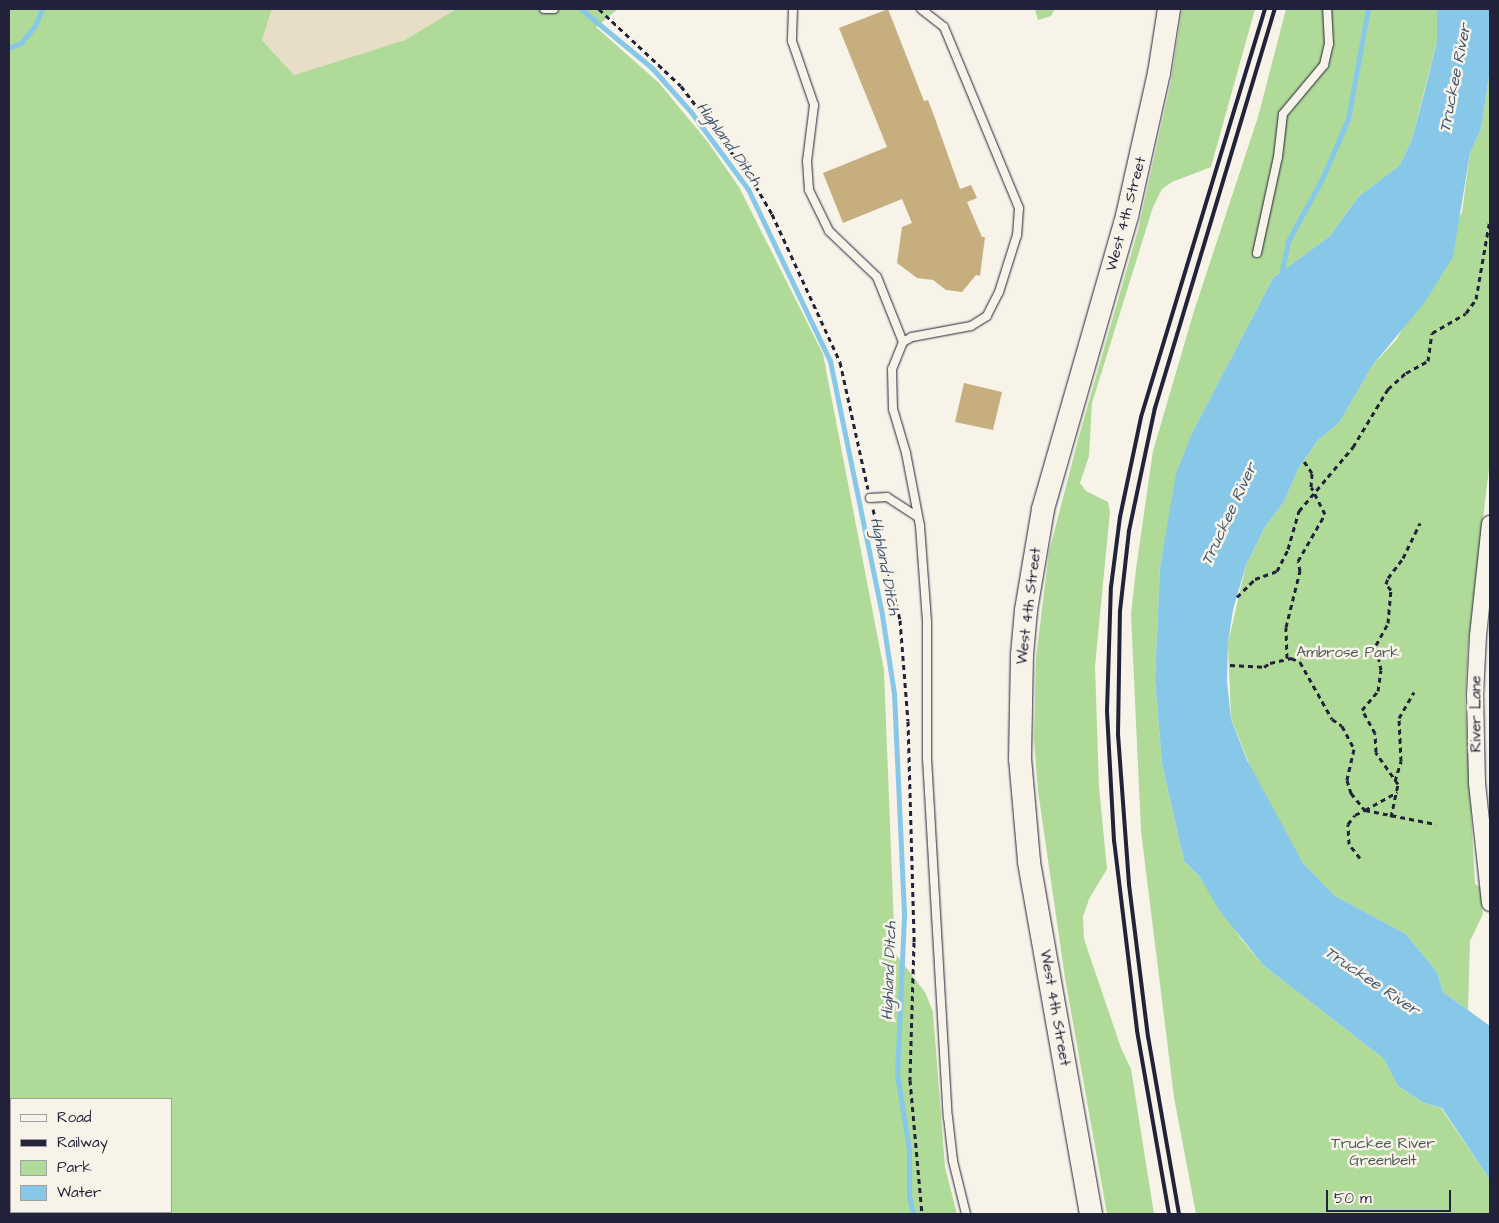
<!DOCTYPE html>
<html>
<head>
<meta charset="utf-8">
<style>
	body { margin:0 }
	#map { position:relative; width:1499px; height:1223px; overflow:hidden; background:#f7f3e8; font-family:"Architects Daughter",sans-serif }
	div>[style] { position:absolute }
	.built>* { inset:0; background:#e8dec8 }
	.green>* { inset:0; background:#b0da98 }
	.water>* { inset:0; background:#87c8e8 }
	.stream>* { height:5px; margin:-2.5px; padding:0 2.5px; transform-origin:2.5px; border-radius:2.5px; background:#87c8e8 }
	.building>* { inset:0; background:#c6ae7e }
	.path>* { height:3px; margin-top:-1.5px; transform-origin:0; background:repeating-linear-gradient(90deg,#22223b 0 5px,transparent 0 9px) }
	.roads { filter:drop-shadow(0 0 1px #22223b) drop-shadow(0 0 1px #22223b) }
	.service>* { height:8px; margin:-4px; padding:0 4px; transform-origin:4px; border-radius:4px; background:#f7f3e8 }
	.minor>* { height:16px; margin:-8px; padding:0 8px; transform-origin:8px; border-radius:8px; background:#f7f3e8 }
	.secondary>* { height:22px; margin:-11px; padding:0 11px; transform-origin:11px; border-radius:11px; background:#f7f3e8 }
	.rail>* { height:4px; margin:-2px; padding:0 2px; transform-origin:2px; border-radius:2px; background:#22223b }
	span { translate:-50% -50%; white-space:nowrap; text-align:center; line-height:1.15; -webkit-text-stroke:5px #f7f3e8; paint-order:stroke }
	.street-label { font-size:15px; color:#22223b }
	.park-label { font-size:15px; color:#4d5957 }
	.water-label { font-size:16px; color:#40546f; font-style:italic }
	.frame { position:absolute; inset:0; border:10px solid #22223b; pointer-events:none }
	.legend { position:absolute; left:10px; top:1098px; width:162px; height:115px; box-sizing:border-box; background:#f7f3e8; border:1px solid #a29fa3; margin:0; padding:6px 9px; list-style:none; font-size:15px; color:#22223b }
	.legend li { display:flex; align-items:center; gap:10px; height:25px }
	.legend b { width:25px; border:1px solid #a29fa3 }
	.scale { position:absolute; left:1326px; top:1190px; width:125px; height:22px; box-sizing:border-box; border:2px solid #22223b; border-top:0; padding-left:6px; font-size:15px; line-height:18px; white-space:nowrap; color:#22223b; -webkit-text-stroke:4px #f7f3e8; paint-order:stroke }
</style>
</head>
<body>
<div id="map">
	<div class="built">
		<i style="clip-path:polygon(272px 9px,456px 9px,405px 40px,294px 75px,262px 40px)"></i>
	</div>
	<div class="green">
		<i style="clip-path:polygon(evenodd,9px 9px,272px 9px,262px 40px,294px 75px,405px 40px,456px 9px,618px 9px,596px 27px,659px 83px,707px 141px,739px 187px,823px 354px,884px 670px,895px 953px,925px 992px,933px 1012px,945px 1167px,957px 1214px,9px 1214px,9px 9px,11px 1099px,171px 1099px,171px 1212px,11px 1212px,11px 1099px)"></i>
		<i style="clip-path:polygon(1035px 9px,1055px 9px,1051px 16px,1038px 20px)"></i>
		<i style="clip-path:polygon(1182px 9px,1255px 9px,1211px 167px,1172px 182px,1162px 189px,1153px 207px,1092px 403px,1089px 456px,1080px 483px,1086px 491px,1108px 502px,1110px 512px,1095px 666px,1099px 787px,1107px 869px,1089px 899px,1083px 917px,1084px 939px,1121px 1048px,1131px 1069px,1154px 1214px,1107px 1214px,1065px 978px,1038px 791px,1034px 740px,1036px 658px,1049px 552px,1079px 436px,1138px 230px,1171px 81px)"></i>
		<i style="clip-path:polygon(1286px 9px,1437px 9px,1437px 41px,1412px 139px,1400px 165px,1358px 197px,1330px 236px,1273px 278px,1192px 433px,1171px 507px,1160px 567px,1155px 680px,1162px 764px,1184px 861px,1200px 877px,1241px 939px,1263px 965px,1384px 1059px,1398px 1086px,1424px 1103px,1441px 1108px,1490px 1180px,1490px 1214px,1196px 1214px,1174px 1097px,1141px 831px,1131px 614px,1136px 569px,1153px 451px,1194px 311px,1258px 117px)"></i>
		<i style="clip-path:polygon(1490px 70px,1490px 460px,1468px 645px,1465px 700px,1475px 884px,1480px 887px,1483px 914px,1470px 941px,1468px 1010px,1443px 992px,1437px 972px,1406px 934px,1335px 896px,1303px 863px,1260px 791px,1231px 718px,1228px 643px,1246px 565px,1265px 527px,1284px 502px,1298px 469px,1318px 440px,1339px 423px,1372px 366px,1397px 339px,1462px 212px,1470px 153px,1481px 129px)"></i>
	</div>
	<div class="water">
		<i style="clip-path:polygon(1437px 9px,1490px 9px,1490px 70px,1481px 129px,1470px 153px,1453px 257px,1425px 302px,1372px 366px,1339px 423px,1318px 440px,1298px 469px,1284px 502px,1265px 527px,1246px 565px,1233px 610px,1228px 643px,1227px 681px,1231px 719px,1247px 760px,1303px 863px,1335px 896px,1406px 934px,1437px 972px,1443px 992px,1490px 1026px,1490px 1180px,1442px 1108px,1424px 1103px,1398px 1086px,1384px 1059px,1263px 965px,1219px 910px,1200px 877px,1184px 861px,1162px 764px,1155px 680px,1160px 567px,1176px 474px,1192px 433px,1273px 278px,1330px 236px,1358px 197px,1400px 165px,1412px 139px,1425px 90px,1437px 41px)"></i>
	</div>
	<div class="stream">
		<i style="left:581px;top:9px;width:92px;rotate:39.7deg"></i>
		<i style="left:652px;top:68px;width:59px;rotate:48.4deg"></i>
		<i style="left:691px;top:112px;width:96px;rotate:53.5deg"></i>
		<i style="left:748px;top:189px;width:191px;rotate:64.5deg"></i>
		<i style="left:830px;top:361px;width:259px;rotate:78.4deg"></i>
		<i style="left:882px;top:615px;width:79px;rotate:81.3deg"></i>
		<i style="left:894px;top:693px;width:223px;rotate:87.4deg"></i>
		<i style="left:904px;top:916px;width:158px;rotate:92.5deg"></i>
		<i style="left:897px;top:1074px;width:77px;rotate:81deg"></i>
		<i style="left:909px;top:1150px;width:46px;rotate:90deg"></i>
		<i style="left:909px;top:1196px;width:18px;rotate:77deg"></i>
		<i style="left:9px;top:48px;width:13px;rotate:-23deg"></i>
		<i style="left:21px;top:43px;width:22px;rotate:-51deg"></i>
		<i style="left:35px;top:26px;width:18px;rotate:-68deg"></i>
		<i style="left:1282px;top:270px;width:30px;rotate:-78deg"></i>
		<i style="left:1288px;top:241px;width:71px;rotate:-61.3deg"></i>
		<i style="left:1322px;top:179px;width:65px;rotate:-66.6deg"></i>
		<i style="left:1348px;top:119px;width:112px;rotate:-79.7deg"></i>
	</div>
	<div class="building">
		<i style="clip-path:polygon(888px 9px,924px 101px,928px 100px,933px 113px,960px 189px,971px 185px,977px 198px,967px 202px,982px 237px,985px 237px,980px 276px,976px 275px,962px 292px,946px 290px,933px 280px,917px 278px,897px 263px,902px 227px,912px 223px,902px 199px,843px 223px,823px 173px,887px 147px,839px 28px)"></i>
		<i style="clip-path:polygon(964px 383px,1002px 392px,993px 430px,955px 422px)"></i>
	</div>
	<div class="path">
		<i style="left:599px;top:9px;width:112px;rotate:43.2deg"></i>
		<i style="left:681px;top:86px;width:116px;rotate:52.7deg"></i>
		<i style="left:751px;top:178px;width:42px;rotate:59.7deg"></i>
		<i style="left:772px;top:214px;width:163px;rotate:65.3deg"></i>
		<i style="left:840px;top:362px;width:130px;rotate:77.6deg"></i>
		<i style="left:873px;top:509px;width:114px;rotate:76.3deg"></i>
		<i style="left:900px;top:620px;width:101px;rotate:85.5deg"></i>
		<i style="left:908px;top:721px;width:221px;rotate:88.4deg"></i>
		<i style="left:914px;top:942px;width:138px;rotate:91.7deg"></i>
		<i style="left:910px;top:1080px;width:135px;rotate:84.9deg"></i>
		<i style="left:1237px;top:597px;width:25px;rotate:-45deg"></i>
		<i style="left:1255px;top:579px;width:23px;rotate:-20deg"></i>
		<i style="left:1277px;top:571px;width:25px;rotate:-63deg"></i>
		<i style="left:1288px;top:549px;width:40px;rotate:-74deg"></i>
		<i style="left:1299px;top:511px;width:84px;rotate:-49.8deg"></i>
		<i style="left:1353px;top:447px;width:68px;rotate:-58.9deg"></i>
		<i style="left:1388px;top:389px;width:24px;rotate:-42deg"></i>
		<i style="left:1406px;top:373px;width:25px;rotate:-29deg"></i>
		<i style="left:1428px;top:361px;width:28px;rotate:-82deg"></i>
		<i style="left:1432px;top:333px;width:39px;rotate:-30deg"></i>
		<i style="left:1466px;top:313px;width:17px;rotate:-54deg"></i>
		<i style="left:1476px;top:299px;width:81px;rotate:-80.1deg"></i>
		<i style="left:1287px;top:658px;width:31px;rotate:-92deg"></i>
		<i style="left:1286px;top:627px;width:58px;rotate:-76deg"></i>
		<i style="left:1300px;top:571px;width:10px;rotate:-101deg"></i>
		<i style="left:1298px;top:561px;width:54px;rotate:-60.1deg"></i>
		<i style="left:1325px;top:514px;width:30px;rotate:-117deg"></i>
		<i style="left:1311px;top:487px;width:14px;rotate:-86deg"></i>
		<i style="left:1312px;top:473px;width:14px;rotate:-124deg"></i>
		<i style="left:1230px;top:665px;width:34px;rotate:3deg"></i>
		<i style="left:1264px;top:667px;width:7px;rotate:-34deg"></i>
		<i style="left:1270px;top:663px;width:22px;rotate:-13deg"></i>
		<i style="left:1291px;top:658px;width:10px;rotate:24deg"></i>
		<i style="left:1300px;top:662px;width:65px;rotate:60.7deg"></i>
		<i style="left:1332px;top:719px;width:12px;rotate:35deg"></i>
		<i style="left:1342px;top:726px;width:26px;rotate:62deg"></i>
		<i style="left:1354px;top:749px;width:32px;rotate:103deg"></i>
		<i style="left:1347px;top:780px;width:14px;rotate:73deg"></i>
		<i style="left:1351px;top:793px;width:22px;rotate:51deg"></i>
		<i style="left:1365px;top:810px;width:37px;rotate:-29deg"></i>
		<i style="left:1395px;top:781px;width:21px;rotate:-73deg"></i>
		<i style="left:1401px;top:761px;width:43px;rotate:-92.7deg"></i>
		<i style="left:1399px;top:718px;width:30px;rotate:-60deg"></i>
		<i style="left:1391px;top:817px;width:34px;rotate:-78deg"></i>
		<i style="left:1398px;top:784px;width:39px;rotate:-125deg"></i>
		<i style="left:1376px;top:752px;width:19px;rotate:-93deg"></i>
		<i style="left:1375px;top:733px;width:26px;rotate:-119deg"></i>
		<i style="left:1362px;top:710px;width:25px;rotate:-50deg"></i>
		<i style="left:1378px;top:691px;width:21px;rotate:-82deg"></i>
		<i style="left:1381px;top:670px;width:25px;rotate:-101deg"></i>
		<i style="left:1376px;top:645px;width:25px;rotate:-61deg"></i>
		<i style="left:1388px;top:623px;width:33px;rotate:-85deg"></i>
		<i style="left:1391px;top:590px;width:8px;rotate:-130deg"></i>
		<i style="left:1386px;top:584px;width:6px;rotate:-72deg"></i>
		<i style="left:1388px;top:578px;width:25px;rotate:-53deg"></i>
		<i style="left:1403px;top:558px;width:39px;rotate:-64deg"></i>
		<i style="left:1360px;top:858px;width:18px;rotate:-128deg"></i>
		<i style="left:1349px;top:844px;width:20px;rotate:-93deg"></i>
		<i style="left:1348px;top:824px;width:11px;rotate:-52deg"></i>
		<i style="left:1355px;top:815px;width:11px;rotate:-27deg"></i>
		<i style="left:1365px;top:810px;width:72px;rotate:11.2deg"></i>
	</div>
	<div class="roads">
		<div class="service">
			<i style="left:544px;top:9px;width:10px"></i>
			<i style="left:793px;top:9px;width:32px;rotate:92deg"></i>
			<i style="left:792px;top:41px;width:68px;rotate:71deg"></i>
			<i style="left:814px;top:105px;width:56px;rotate:97.1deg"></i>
			<i style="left:807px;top:161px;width:29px;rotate:86deg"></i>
			<i style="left:809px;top:190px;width:46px;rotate:64deg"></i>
			<i style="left:829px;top:231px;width:66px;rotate:43.8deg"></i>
			<i style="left:877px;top:277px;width:70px;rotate:68.2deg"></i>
			<i style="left:921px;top:9px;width:29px;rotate:38deg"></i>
			<i style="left:944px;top:27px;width:196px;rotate:67.5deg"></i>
			<i style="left:1019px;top:208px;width:27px;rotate:94deg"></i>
			<i style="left:1017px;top:235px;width:60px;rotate:107.5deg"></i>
			<i style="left:999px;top:292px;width:27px;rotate:117deg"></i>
			<i style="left:987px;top:316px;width:19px;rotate:148deg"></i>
			<i style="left:971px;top:326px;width:60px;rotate:169.4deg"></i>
			<i style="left:912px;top:337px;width:10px;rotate:151deg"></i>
			<i style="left:903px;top:342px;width:29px;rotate:112deg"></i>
			<i style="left:892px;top:369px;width:40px;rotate:88.6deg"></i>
			<i style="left:893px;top:409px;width:46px;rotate:73.5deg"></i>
			<i style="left:906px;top:453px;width:74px;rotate:79.1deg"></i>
			<i style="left:920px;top:526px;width:96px;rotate:85.8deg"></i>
			<i style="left:927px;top:622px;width:136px;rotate:90deg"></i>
			<i style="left:927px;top:758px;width:360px;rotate:86.7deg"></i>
			<i style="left:948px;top:1117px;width:44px;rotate:83.5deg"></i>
			<i style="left:953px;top:1161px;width:55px;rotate:76.2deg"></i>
			<i style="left:1257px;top:253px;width:98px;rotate:-77.7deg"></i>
			<i style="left:1278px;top:157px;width:43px;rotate:-83.4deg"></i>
			<i style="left:1283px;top:114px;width:64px;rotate:-50.1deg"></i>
			<i style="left:1324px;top:65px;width:22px;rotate:-77deg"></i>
			<i style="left:1329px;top:44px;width:35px;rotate:-93deg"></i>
			<i style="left:870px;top:498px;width:17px;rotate:-3deg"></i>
			<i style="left:887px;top:497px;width:37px;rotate:33deg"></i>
		</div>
		<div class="minor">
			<i style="left:1490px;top:903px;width:121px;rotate:-96.2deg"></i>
			<i style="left:1477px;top:783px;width:88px;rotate:-91.3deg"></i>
			<i style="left:1475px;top:695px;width:59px;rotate:-87.1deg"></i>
			<i style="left:1478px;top:636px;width:113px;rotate:-83.9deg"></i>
		</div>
		<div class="secondary">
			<i style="left:1091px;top:1214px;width:358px;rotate:-100deg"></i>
			<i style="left:1029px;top:861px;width:102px;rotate:-95deg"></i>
			<i style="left:1020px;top:759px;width:104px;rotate:-88.9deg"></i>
			<i style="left:1022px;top:655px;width:45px;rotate:-84.9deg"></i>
			<i style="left:1026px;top:610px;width:102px;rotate:-80.4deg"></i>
			<i style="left:1043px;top:509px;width:305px;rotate:-74deg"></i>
			<i style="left:1127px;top:216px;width:147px;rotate:-77.4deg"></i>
			<i style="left:1159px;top:73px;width:65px;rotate:-81.1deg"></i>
		</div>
	</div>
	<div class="rail">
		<i style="left:1169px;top:1214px;width:187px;rotate:-99.9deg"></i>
		<i style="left:1137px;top:1030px;width:190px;rotate:-96.9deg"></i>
		<i style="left:1114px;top:841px;width:130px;rotate:-93.1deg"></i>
		<i style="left:1107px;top:711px;width:124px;rotate:-88.2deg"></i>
		<i style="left:1111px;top:587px;width:71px;rotate:-82.7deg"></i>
		<i style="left:1120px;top:517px;width:102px;rotate:-78.1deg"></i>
		<i style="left:1141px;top:417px;width:426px;rotate:-73.1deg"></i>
		<i style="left:1179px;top:1214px;width:180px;rotate:-99.9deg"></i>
		<i style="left:1148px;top:1037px;width:154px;rotate:-97.1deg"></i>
		<i style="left:1129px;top:884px;width:149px;rotate:-94.2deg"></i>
		<i style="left:1118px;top:735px;width:124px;rotate:-89.1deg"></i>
		<i style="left:1120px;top:611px;width:81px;rotate:-83.6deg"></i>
		<i style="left:1129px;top:531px;width:126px;rotate:-78.1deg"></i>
		<i style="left:1155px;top:408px;width:417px;rotate:-73.3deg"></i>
	</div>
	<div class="street-label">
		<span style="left:1126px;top:214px;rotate:-75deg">West 4th Street</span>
		<span style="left:1029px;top:606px;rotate:-83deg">West 4th Street</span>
		<span style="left:1476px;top:714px;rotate:-90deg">River Lane</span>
		<span style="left:1055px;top:1008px;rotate:80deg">West 4th Street</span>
	</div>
	<div class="park-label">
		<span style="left:1348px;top:653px">Ambrose Park</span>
		<span style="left:1383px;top:1152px">Truckee River<br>Greenbelt</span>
	</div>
	<div class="water-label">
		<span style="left:1455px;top:78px;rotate:-79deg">Truckee River</span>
		<span style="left:729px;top:144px;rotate:54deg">Highland Ditch</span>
		<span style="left:1229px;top:514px;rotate:-65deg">Truckee River</span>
		<span style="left:885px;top:566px;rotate:79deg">Highland Ditch</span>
		<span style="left:889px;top:971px;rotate:-88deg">Highland Ditch</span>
		<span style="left:1372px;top:981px;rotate:34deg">Truckee River</span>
	</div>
	<div class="frame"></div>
	<ul class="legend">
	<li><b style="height:6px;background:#f7f3e8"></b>Road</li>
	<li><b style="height:6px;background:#22223b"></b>Railway</li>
	<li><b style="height:14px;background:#b0da98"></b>Park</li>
	<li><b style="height:14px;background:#87c8e8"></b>Water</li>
	</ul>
	<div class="scale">50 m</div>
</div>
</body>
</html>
